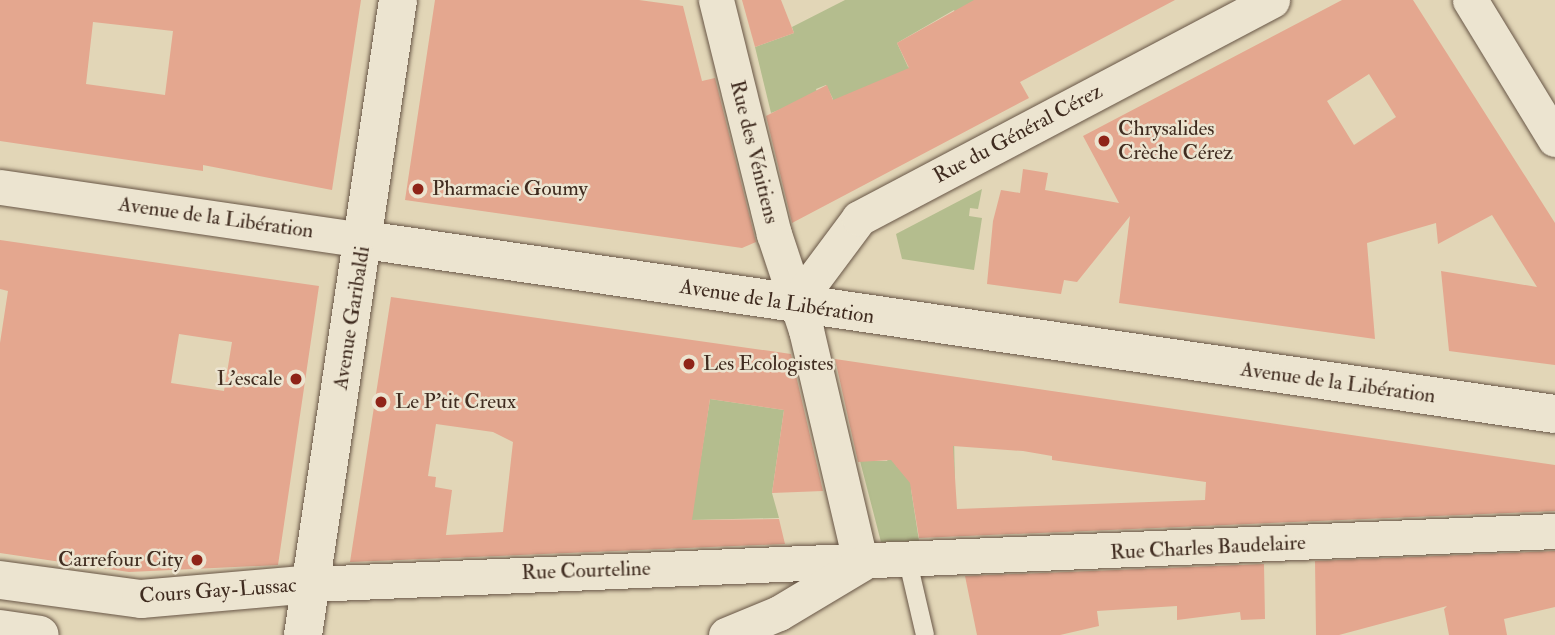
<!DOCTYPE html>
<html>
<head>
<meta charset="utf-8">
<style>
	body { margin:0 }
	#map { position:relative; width:1555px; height:635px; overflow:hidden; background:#e2d6b7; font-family:"IM FELL Double Pica",serif }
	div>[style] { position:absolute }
	.green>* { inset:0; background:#b4bd8e }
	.building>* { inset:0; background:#e4a78f }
	.roads { filter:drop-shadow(0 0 2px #685646) drop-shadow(0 0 2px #685646) }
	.service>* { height:18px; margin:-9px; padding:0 9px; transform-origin:9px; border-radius:9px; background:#ece4d0 }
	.minor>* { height:35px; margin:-17.5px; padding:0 17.5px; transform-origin:17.5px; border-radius:17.5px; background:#ece4d0 }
	.tertiary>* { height:38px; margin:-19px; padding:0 19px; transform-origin:19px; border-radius:19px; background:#ece4d0 }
	.secondary>* { height:38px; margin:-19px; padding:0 19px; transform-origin:19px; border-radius:19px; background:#ece4d0 }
	.dots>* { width:19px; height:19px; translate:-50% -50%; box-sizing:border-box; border:4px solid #ece4d0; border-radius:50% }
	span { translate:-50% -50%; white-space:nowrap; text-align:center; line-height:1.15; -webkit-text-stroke:5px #ece4d0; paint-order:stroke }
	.poi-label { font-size:21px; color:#402c20 }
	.left { translate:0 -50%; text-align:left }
	.right { translate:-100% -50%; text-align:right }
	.street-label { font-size:21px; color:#402c20 }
</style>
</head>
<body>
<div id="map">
	<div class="green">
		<i style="clip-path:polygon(845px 0,977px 0,968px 36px,954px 10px,897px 43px,908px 67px,926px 77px,830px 105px,833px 99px,826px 85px,816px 89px,818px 95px,771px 113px,755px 47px,794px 33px,792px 27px)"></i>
		<i style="clip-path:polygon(982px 189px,978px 209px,970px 208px,969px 216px,982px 218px,974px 270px,902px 259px,896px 234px)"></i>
		<i style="clip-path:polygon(710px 399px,784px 410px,772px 493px,779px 518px,691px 520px)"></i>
		<i style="clip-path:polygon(954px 436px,955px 486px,911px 489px,919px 541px,881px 542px,860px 461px,887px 461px,892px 453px,897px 467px)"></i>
	</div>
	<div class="building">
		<i style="clip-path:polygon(evenodd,0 0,361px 0,332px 190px,203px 165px,203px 171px,0 141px,0 0,93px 22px,173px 31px,165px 95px,86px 84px,93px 22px)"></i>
		<i style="clip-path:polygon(435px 0,639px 0,683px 6px,702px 81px,715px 78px,756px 242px,742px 248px,405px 200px)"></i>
		<i style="clip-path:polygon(742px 0,781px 0,794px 33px,755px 47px)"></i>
		<i style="clip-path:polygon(974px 0,1175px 0,1020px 82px,1029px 98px,792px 223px,766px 116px,827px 85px,833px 100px,909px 68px,897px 43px)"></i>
		<i style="clip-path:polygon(evenodd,1342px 0,1413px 0,1555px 223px,1555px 365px,1449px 351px,1441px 271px,1537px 287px,1492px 215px,1438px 244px,1436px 223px,1367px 243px,1375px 339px,1119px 303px,1130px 216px,1077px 282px,1064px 280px,1061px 294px,987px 284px,993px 221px,1001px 190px,1020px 193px,1023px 169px,1048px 173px,1045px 190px,1119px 203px,1083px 136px,1342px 0,1369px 74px,1396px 117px,1354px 145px,1327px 101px,1369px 74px)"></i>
		<i style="clip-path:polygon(evenodd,0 240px,319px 286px,278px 565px,129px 572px,0 553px,0 343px,8px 291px,0 289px,0 240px,179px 334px,232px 342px,224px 391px,171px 383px,179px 334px)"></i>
		<i style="clip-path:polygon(evenodd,391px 297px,791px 354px,823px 491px,772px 493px,784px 410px,710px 399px,692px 520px,779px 519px,785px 544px,350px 562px,391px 297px,436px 424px,493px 432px,513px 442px,503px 532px,446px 535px,452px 490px,435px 487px,436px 477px,428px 476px,436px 424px)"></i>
		<i style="clip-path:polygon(evenodd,835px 359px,1555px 465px,1555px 511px,919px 538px,910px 483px,891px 460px,858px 462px,835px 359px,953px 446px,1023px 451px,1052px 456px,1052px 460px,1206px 482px,1205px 500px,957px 509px,953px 446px)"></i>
		<i style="clip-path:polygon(1555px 551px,1555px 607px,1504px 619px,1507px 635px,1449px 635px,1444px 609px,1447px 606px,1339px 635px,1316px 635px,1315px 561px)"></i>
		<i style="clip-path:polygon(1264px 564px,1265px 619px,1241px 620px,1240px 612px,1177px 620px,1177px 606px,1097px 611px,1099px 626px,1060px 635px,977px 635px,965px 576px)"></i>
	</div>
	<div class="roads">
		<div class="service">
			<i style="left:908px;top:562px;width:75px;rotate:76.9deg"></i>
		</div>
		<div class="minor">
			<i style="left:716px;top:0;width:241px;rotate:76.1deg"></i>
			<i style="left:774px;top:234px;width:101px;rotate:71.6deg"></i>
			<i style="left:806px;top:330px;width:240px;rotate:76.8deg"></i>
			<i style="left:1470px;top:0;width:163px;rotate:58.6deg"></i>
			<i style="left:0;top:187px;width:369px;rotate:8.3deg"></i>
			<i style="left:795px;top:304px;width:107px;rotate:-53.3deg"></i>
			<i style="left:859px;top:218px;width:467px;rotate:-27.8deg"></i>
			<i style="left:311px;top:584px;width:1245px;rotate:-2.44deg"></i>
			<i style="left:726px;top:635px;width:57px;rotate:-22.5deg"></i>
			<i style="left:779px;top:613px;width:96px;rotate:-30.9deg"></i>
		</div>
		<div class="tertiary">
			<i style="left:0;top:580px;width:142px;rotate:7.7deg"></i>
			<i style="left:141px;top:599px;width:171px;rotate:-5deg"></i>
			<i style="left:0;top:629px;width:40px;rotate:8.5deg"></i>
		</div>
		<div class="secondary">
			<i style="left:365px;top:240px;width:1203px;rotate:8.32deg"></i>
			<i style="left:303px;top:635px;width:642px;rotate:-81.49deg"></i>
		</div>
	</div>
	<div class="dots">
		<i style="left:1104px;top:141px;background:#8f2418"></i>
		<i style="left:418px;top:189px;background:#8f2418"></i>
		<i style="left:689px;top:364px;background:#8f2418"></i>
		<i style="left:296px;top:379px;background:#8f2418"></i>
		<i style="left:381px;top:402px;background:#8f2418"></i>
		<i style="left:197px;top:560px;background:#8f2418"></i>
	</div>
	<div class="poi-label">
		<span class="left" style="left:1118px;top:141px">Chrysalides<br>Crèche Cérez</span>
		<span class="left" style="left:432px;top:189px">Pharmacie Goumy</span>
		<span class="left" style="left:703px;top:364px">Les Ecologistes</span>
		<span class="right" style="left:282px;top:379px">L'escale</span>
		<span class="left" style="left:395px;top:402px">Le P'tit Creux</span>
		<span class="right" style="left:183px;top:560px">Carrefour City</span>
	</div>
	<div class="street-label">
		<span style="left:1018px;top:134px;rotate:-28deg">Rue du Général Cérez</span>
		<span style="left:754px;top:152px;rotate:76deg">Rue des Vénitiens</span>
		<span style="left:216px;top:218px;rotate:8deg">Avenue de la Libération</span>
		<span style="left:777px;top:302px;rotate:9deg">Avenue de la Libération</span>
		<span style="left:352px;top:318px;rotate:-81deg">Avenue Garibaldi</span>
		<span style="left:1338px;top:383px;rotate:8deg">Avenue de la Libération</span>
		<span style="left:1208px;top:548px;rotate:-3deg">Rue Charles Baudelaire</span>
		<span style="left:586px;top:571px;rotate:-2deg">Rue Courteline</span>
		<span style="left:218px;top:591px;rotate:-4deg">Cours Gay-Lussac</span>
	</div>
</div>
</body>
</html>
